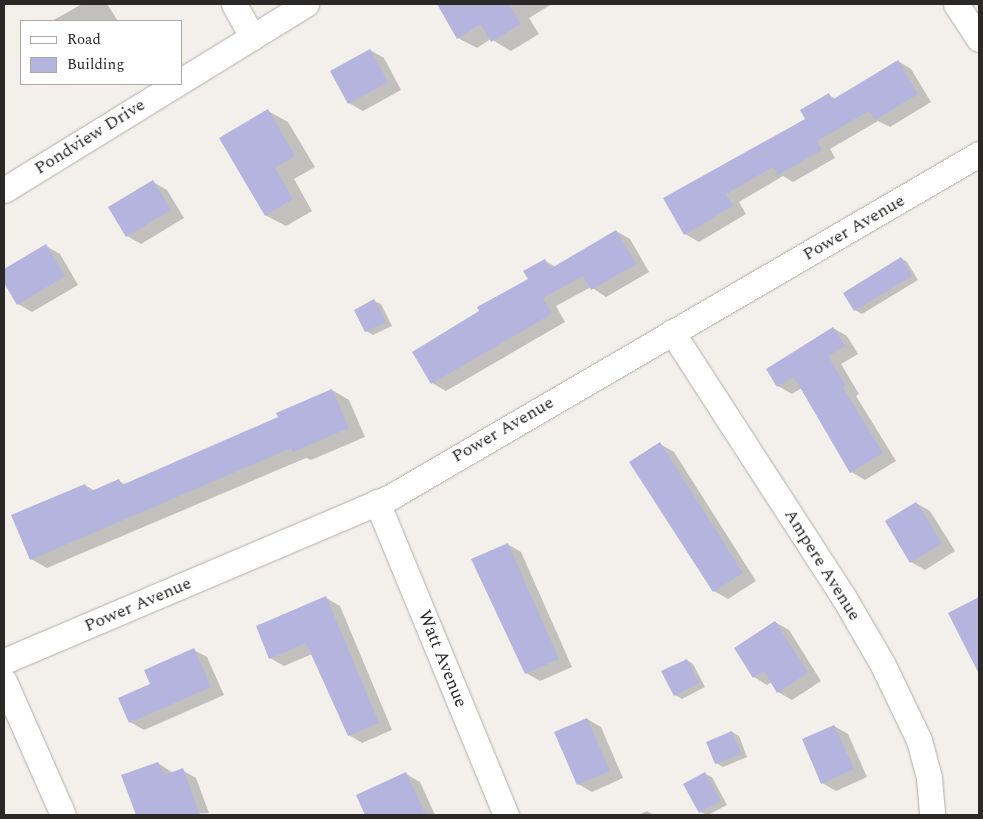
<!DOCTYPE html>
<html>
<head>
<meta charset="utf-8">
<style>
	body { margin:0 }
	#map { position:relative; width:983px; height:819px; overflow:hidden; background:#f3f0ec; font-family:Spectral,serif }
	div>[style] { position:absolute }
	.shadow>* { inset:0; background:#0003 }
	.building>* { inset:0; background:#b5b4df }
	.roads { filter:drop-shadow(0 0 1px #b0adaa) drop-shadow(0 0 1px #b0adaa) }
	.street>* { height:25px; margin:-12.5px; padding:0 12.5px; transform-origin:12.5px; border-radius:12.5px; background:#fff }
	span { translate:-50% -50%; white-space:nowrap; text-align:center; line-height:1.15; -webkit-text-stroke:4px #fff; paint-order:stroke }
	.street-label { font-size:18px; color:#2a2928 }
	.frame { position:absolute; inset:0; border:5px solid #2a2928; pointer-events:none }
	.legend { position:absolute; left:20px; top:20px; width:162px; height:65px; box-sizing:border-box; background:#fff; border:1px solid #aaa9a9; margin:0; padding:6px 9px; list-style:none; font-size:15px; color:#2a2928 }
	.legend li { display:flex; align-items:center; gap:10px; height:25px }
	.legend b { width:25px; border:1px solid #aaa9a9 }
</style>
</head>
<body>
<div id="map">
	<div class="shadow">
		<i style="clip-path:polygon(82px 4px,107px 4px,118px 21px,52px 21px)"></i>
		<i style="clip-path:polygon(438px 4px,552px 4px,529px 18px,539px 34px,511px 51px,491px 39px,477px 48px,458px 38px)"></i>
		<i style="clip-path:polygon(370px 50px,384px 58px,401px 90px,363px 111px,349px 103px)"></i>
		<i style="clip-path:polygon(898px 61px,911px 69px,931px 102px,890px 127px,878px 121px,830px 149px,835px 158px,793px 182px,783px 176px,739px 202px,746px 214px,699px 242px,685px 234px,665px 198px,807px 119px,829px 95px,836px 99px)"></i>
		<i style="clip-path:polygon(268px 111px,288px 122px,315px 167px,294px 179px,312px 211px,286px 226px,265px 215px)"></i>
		<i style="clip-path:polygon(153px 182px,167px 190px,184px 218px,141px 244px,127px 236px)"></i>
		<i style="clip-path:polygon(616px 231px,630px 239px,649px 272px,606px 297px,591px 287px,556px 306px,565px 322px,446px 391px,432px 383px,545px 261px,556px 267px)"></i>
		<i style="clip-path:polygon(46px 246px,60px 254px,78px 285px,32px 312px,18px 304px,4px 280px,4px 271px)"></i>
		<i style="clip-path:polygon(901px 258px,907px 262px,918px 280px,862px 314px,855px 310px)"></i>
		<i style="clip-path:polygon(374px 301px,381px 304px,392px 326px,373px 335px,366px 331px)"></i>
		<i style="clip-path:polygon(833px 328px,847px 336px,858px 354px,841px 364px,859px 394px,856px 396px,896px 461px,865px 480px,851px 472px,802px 388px,792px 394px,778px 386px)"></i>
		<i style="clip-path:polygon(332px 390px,349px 400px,365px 437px,311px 460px,306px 458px,47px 568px,31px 559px,85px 485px,95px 491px,119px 481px,126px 485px,280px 417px)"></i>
		<i style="clip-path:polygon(660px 444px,674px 452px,756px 581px,728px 599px,714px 591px)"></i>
		<i style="clip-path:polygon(916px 503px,930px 511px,955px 551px,925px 570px,911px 562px)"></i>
		<i style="clip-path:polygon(507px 544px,521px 552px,572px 667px,540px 681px,526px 673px)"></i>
		<i style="clip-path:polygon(326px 598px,340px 606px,392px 730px,362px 743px,349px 735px,312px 654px,284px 666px,270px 658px)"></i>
		<i style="clip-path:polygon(979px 598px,979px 671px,950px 613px)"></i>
		<i style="clip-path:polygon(775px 622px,789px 630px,821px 681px,792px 700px,778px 692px,772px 682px,767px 685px,754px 677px)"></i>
		<i style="clip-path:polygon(194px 650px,207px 657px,224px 695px,144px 730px,130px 722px)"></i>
		<i style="clip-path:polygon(687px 660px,693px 664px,705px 687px,682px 699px,675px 695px)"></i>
		<i style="clip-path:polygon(587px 719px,601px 727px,623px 778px,592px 792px,578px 784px)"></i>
		<i style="clip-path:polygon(834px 726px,848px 734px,867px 777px,836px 791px,822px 783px)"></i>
		<i style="clip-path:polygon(732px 732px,739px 736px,747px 757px,723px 767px,716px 763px)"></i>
		<i style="clip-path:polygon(158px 763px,173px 773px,182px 770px,196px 778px,209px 813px,138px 815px,123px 776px)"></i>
		<i style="clip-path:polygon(406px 774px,420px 782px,435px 815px,367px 815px,358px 795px)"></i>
		<i style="clip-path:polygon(705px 774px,712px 777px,727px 805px,708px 815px,700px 812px)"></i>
		<i style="clip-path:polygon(647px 811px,654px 815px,638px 815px)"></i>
	</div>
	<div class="building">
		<i style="clip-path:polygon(437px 4px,515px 4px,510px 6px,521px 24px,491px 42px,481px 24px,457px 39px)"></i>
		<i style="clip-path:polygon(370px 49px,388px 82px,348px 104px,330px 71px)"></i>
		<i style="clip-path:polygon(898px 60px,918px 94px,875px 120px,869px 111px,817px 141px,822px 150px,778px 175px,773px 167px,726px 194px,733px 206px,684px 235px,663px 198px,805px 119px,800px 110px,829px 93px,832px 100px)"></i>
		<i style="clip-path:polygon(268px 109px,295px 156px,275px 168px,293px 199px,265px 216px,219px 138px)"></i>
		<i style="clip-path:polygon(153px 180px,171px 210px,126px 237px,108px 207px)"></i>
		<i style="clip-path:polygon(616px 230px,636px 264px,591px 290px,583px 276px,543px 298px,552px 314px,431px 384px,412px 352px,479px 311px,477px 307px,528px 279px,523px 271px,545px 259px,550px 269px)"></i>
		<i style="clip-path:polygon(46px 244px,65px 276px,17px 305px,4px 283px,4px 269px)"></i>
		<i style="clip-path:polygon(901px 257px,912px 276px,854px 311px,843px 293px)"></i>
		<i style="clip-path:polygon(374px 299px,386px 322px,365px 332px,354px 310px)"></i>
		<i style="clip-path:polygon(833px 327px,845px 346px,828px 356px,846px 386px,843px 388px,883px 453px,850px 473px,794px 377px,777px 387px,766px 369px)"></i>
		<i style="clip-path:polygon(332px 389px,349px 428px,293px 452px,291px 448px,30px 560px,11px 515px,85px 484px,89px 492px,119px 479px,122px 485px,278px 417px,276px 413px)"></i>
		<i style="clip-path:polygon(660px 442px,743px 573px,713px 592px,629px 462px)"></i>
		<i style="clip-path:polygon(916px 502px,942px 543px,910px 563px,885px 521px)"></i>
		<i style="clip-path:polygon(508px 543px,559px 659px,525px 674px,471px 559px)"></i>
		<i style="clip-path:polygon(326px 596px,379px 723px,348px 736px,306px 643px,269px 659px,256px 626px)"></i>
		<i style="clip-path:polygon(979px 597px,979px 674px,948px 613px)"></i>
		<i style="clip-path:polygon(775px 621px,808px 673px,777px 693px,764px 671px,753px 678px,734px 648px)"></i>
		<i style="clip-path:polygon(194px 648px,211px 687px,129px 723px,118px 698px,150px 684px,144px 670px)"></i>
		<i style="clip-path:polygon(687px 659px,699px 683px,674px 696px,661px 671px)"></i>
		<i style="clip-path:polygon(587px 718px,610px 771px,577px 785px,554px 732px)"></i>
		<i style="clip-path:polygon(834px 725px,854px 769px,821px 784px,802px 739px)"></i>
		<i style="clip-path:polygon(732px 731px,741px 754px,715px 764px,706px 742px)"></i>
		<i style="clip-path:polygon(158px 762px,164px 775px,183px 768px,200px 815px,136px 815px,121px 775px)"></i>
		<i style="clip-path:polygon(406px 772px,426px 815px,365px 815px,356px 795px)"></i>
		<i style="clip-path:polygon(705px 772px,721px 801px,699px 813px,683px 784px)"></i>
	</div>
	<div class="roads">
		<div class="street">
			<i style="left:234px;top:4px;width:38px;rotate:61deg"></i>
			<i style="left:956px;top:4px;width:42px;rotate:56.7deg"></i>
			<i style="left:181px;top:81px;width:147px;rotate:-31.6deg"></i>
			<i style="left:4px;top:190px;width:202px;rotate:-31.6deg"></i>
			<i style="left:672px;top:332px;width:315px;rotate:57.1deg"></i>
			<i style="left:843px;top:596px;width:80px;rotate:59.9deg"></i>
			<i style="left:883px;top:665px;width:83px;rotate:64.4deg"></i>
			<i style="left:919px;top:740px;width:39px;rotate:75deg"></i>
			<i style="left:929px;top:778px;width:37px;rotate:85deg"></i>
			<i style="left:377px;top:502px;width:339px;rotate:67.6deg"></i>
			<i style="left:4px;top:661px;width:422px;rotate:-23deg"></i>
			<i style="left:392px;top:496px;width:679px;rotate:-30.23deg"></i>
			<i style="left:4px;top:681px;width:146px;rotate:66.2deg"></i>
		</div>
	</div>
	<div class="street-label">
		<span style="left:90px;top:137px;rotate:-32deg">Pondview Drive</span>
		<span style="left:854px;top:228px;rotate:-30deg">Power Avenue</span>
		<span style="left:503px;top:430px;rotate:-30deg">Power Avenue</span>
		<span style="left:822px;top:565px;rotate:58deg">Ampere Avenue</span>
		<span style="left:138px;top:605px;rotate:-23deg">Power Avenue</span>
		<span style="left:442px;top:659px;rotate:68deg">Watt Avenue</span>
	</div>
	<div class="frame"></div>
	<ul class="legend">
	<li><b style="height:6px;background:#fff"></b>Road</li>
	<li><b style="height:14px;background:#b5b4df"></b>Building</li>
	</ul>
</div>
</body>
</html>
